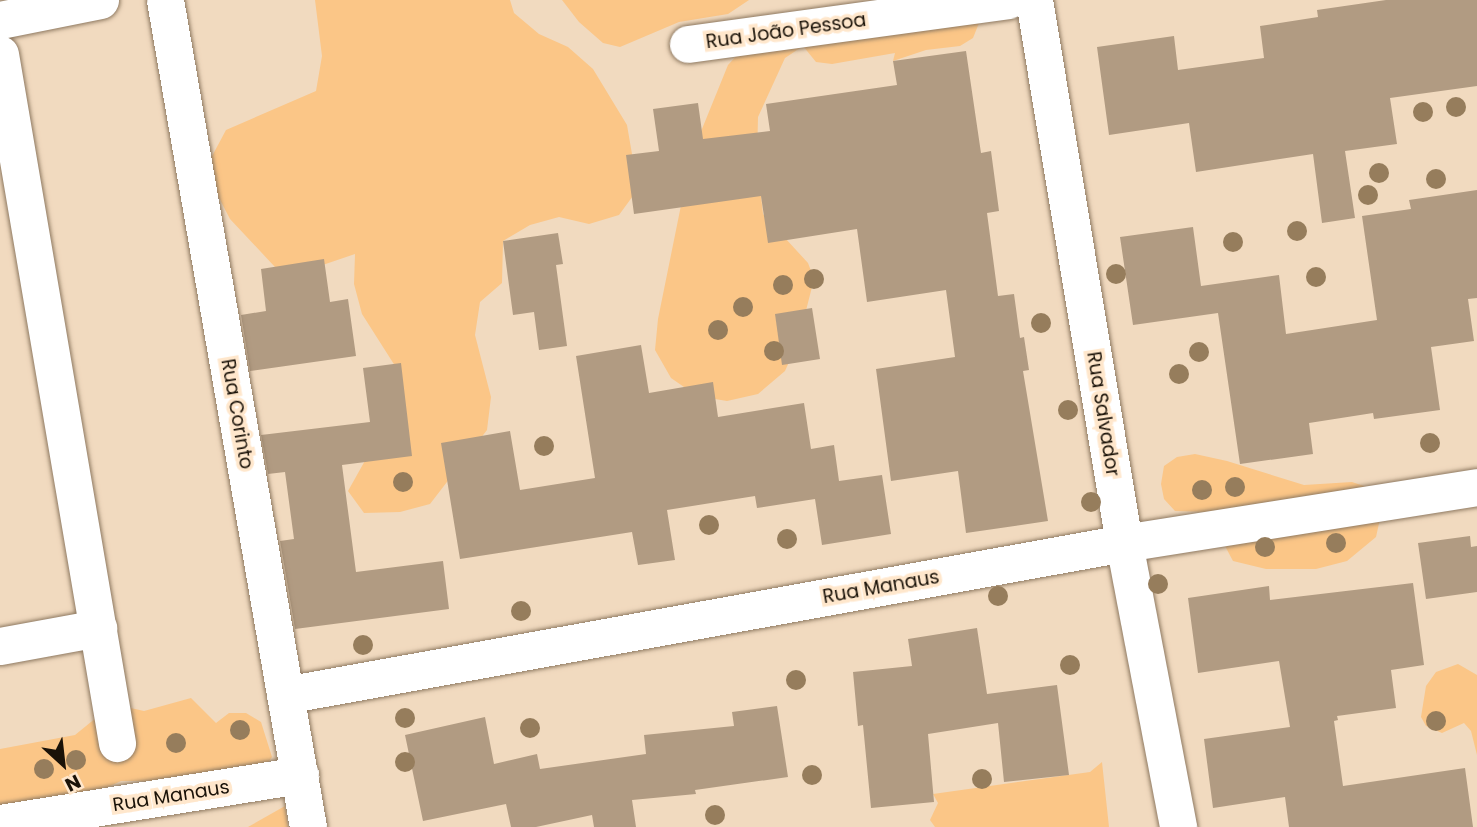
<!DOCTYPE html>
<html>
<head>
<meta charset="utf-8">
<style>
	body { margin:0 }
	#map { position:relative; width:1477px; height:827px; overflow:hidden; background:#f1dabf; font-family:Poppins,sans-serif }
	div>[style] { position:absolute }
	.green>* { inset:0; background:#fbc687 }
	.building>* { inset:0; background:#b19b82 }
	.roads { filter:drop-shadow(0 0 2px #8e7961) drop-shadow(0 0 2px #8e7961) }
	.street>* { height:37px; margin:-18.5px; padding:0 18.5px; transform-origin:18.5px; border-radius:18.5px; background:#fff }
	.trees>* { width:20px; height:20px; margin:-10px; border-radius:50%; background:#967d5c }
	span { translate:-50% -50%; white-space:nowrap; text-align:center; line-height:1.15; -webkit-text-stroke:7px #ffe7cc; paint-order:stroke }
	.street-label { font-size:19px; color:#1a1208 }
	.north { position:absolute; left:28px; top:729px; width:70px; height:70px; -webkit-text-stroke:5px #ffe7cc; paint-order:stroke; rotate:153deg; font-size:19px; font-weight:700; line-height:28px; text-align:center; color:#1a1208 }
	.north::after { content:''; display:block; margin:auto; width:24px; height:32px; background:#1a1208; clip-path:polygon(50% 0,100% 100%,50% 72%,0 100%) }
</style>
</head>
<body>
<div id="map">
	<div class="green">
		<i style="clip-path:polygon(315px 0,510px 0,514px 13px,539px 34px,568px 47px,593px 69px,627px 125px,638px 189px,619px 215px,589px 224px,559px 217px,530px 225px,503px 241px,502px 283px,480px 302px,475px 335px,491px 397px,487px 430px,430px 504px,400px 512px,364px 513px,348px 491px,399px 400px,397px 369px,362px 314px,354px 284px,355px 254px,305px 271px,275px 267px,230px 219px,216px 192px,210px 160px,226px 130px,316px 91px,322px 56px)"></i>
		<i style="clip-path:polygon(562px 0,749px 0,728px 14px,679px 22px,620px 47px,603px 43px,579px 22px)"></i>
		<i style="clip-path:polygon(977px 7px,979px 23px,973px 38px,960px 46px,926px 50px,893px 61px,895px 53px,832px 64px,816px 62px,803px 46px,785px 58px,758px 117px,757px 161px,763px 214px,808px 263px,814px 279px,798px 342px,785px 371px,758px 394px,727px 401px,697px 396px,671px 378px,655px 350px,658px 319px,691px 156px,728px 65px,750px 41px)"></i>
		<i style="clip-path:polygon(1195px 454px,1227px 461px,1304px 485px,1352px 482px,1370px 488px,1380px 519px,1376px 537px,1347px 561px,1316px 569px,1266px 569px,1233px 561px,1225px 546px,1228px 531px,1208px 512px,1175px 511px,1164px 499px,1161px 484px,1164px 466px,1177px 457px)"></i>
		<i style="clip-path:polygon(1458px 664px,1477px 675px,1477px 755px,1471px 731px,1464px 723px,1442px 733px,1426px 726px,1421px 717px,1426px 686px,1436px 672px)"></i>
		<i style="clip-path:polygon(191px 698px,216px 723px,229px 713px,246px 713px,261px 722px,272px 757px,255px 780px,121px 781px,22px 827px,0 827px,0 749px,75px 735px,113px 704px,144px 711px)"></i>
		<i style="clip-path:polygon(1102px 762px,1109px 827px,935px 827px,930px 820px,938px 803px,933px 794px,1090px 772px)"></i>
		<i style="clip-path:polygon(285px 806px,288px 827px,248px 827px)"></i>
	</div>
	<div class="building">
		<i style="clip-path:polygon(1386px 0,1477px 0,1477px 86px,1390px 98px,1397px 144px,1345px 151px,1355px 218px,1322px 223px,1313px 154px,1196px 172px,1189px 123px,1109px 135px,1097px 47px,1174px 36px,1178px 70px,1264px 58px,1260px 26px,1318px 17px,1317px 10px)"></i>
		<i style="clip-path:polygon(966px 51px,981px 153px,991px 151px,999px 211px,987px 213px,998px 296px,1014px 294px,1020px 338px,1024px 337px,1029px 370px,1023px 371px,1048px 521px,966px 533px,958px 471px,891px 481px,876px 369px,955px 357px,946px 290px,867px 302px,857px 229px,768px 243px,761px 196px,634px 214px,626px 155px,659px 151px,653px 109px,698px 103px,703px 139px,770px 131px,766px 104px,897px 85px,893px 61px)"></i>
		<i style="clip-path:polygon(1477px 190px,1477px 298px,1468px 299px,1474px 341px,1431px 347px,1440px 410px,1374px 419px,1373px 413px,1309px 423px,1313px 454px,1240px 464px,1218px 313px,1133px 325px,1120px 237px,1193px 227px,1201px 286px,1279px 275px,1286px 334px,1377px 320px,1362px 216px,1411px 209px,1409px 200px)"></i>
		<i style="clip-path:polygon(558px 233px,563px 264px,556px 265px,567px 346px,539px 350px,534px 312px,513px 315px,503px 241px)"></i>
		<i style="clip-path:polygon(324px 259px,330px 302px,348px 299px,356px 356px,250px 371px,241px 315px,266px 311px,261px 269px)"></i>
		<i style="clip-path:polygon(812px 308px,820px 359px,782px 365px,775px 314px)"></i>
		<i style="clip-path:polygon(641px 345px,649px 393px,713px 382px,718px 417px,804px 403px,811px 449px,834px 445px,839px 481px,882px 475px,891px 534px,822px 545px,815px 499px,757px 508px,755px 496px,667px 510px,675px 560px,638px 565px,632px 532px,460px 559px,441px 443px,510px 431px,520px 490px,595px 478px,576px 356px)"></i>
		<i style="clip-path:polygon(401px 363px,412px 456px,342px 465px,356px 572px,443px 561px,449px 609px,295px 629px,280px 541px,294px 539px,285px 472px,268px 474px,261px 435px,370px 422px,363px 368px)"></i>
		<i style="clip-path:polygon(1470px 536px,1471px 547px,1477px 546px,1477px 592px,1426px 599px,1418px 543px)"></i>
		<i style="clip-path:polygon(1413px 583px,1424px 665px,1391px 670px,1396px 708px,1337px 716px,1338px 720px,1334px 721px,1343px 786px,1465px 768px,1473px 827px,1289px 827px,1285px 797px,1213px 808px,1204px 739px,1290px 727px,1279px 661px,1198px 673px,1188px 598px,1269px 586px,1270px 600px)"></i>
		<i style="clip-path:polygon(977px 628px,987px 694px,1057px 685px,1069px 775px,1004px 782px,998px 723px,928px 734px,934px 802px,871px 808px,863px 725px,858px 726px,853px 672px,912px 666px,908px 639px)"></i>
		<i style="clip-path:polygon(777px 706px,788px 777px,695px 790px,696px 794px,632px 800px,636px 827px,594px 827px,592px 815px,536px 827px,511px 827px,506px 804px,423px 821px,405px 735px,485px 717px,494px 764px,537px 754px,540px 769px,646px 754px,644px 735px,734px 726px,732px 712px)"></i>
	</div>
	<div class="roads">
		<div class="street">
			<i style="left:165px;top:0;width:839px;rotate:80.19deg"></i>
			<i style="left:1034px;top:0;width:550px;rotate:80.59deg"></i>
			<i style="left:1124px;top:543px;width:289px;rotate:79.2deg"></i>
			<i style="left:0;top:20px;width:102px;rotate:-11.3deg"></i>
			<i style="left:688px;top:44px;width:323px;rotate:-7.8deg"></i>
			<i style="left:0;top:54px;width:699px;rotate:80.36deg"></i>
			<i style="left:0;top:646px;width:100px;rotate:-10.4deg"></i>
			<i style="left:285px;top:695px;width:853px;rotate:-10.27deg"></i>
			<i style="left:1124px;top:543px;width:357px;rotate:-9deg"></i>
			<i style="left:0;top:823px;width:304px;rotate:-9.1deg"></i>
		</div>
	</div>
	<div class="trees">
		<i style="left:1456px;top:107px"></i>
		<i style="left:1423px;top:112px"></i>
		<i style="left:1379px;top:173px"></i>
		<i style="left:1436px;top:179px"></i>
		<i style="left:1368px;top:195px"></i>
		<i style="left:1297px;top:231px"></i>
		<i style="left:1233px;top:242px"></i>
		<i style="left:1116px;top:274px"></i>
		<i style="left:1316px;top:277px"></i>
		<i style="left:814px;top:279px"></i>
		<i style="left:783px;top:285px"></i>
		<i style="left:743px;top:307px"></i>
		<i style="left:1041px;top:323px"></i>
		<i style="left:718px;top:330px"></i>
		<i style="left:774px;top:351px"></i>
		<i style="left:1199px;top:352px"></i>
		<i style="left:1179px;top:374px"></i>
		<i style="left:1068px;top:410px"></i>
		<i style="left:1430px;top:443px"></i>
		<i style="left:544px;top:446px"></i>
		<i style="left:403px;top:482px"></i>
		<i style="left:1235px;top:487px"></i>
		<i style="left:1202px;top:490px"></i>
		<i style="left:1091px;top:502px"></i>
		<i style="left:709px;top:525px"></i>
		<i style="left:787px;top:539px"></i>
		<i style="left:1336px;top:543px"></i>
		<i style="left:1265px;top:547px"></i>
		<i style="left:1158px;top:584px"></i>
		<i style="left:998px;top:596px"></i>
		<i style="left:521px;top:611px"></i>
		<i style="left:363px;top:645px"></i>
		<i style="left:1070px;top:665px"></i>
		<i style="left:796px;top:680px"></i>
		<i style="left:405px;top:718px"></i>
		<i style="left:1436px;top:721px"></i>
		<i style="left:530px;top:728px"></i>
		<i style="left:240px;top:730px"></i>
		<i style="left:176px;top:743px"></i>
		<i style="left:76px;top:760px"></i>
		<i style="left:405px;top:762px"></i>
		<i style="left:44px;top:769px"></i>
		<i style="left:812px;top:775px"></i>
		<i style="left:982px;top:779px"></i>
		<i style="left:715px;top:815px"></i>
	</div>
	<div class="street-label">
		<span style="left:786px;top:31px;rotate:-8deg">Rua João Pessoa</span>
		<span style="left:237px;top:414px;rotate:80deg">Rua Corinto</span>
		<span style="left:1103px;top:414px;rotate:81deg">Rua Salvador</span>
		<span style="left:881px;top:587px;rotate:-10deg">Rua Manaus</span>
		<span style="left:171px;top:796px;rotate:-9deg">Rua Manaus</span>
	</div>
	<div class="north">N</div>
</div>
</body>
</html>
